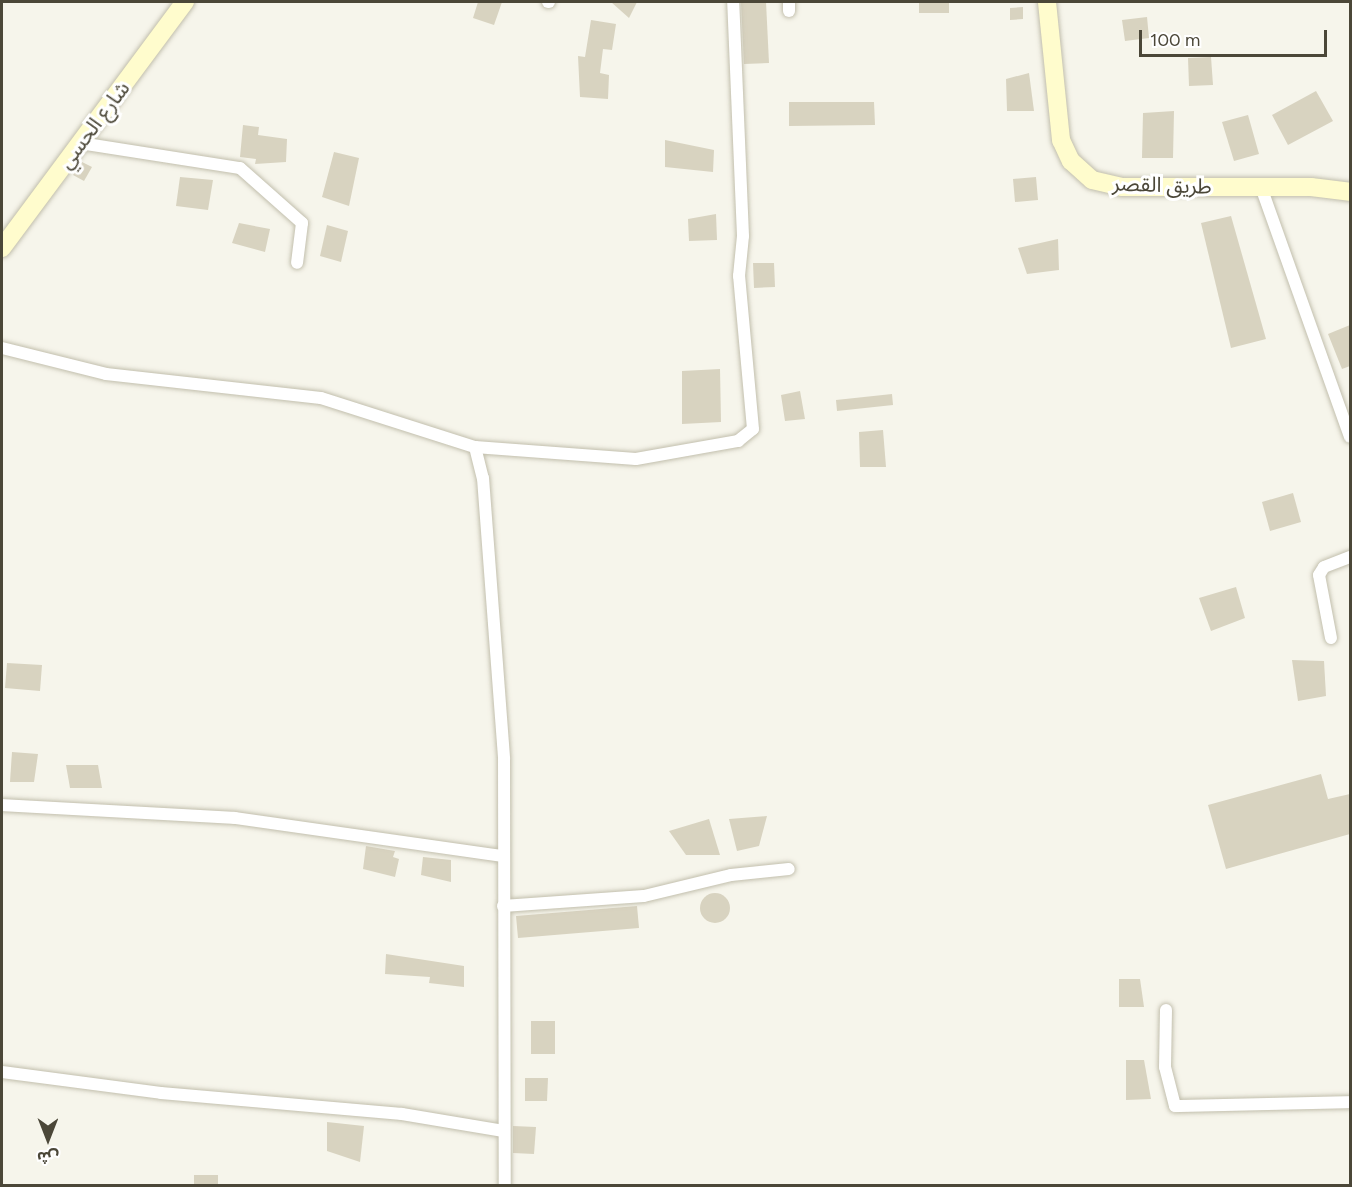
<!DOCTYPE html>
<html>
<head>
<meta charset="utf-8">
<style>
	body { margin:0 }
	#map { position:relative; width:1352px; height:1187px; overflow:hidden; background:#f6f5eb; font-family:Figtree,"Noto Sans Arabic",sans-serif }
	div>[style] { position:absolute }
	.building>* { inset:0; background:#d8d3c0 }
	.round { border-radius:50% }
	.roads { filter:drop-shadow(0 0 2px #c2bfad) drop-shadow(0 0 2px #c2bfad) }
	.street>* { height:12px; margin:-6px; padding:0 6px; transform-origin:6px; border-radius:6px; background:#fff }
	.secondary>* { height:18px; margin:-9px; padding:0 9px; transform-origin:9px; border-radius:9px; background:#fffccd }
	span { translate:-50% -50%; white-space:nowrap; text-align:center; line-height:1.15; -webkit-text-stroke:6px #fff; paint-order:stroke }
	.street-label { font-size:21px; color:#4b4738 }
	.frame { position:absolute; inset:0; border:3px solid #4b4738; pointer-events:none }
	.north { position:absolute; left:18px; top:1109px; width:60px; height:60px; -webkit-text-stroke:4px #fff; paint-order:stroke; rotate:180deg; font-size:16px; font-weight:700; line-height:24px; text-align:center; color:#4b4738 }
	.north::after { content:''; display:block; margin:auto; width:21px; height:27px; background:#4b4738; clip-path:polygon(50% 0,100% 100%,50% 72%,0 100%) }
	.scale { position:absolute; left:1139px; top:30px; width:188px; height:27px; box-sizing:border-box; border:3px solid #4b4738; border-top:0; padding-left:8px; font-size:18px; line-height:21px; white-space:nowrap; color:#4b4738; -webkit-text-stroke:4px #fff; paint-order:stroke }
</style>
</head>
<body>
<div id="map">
	<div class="building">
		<i style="clip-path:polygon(478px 2px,502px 2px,494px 25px,473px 18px)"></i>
		<i style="clip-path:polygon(611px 2px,637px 2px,629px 18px)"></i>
		<i style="clip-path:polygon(741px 2px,766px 2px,769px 63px,744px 64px)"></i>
		<i style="clip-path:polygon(919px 2px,949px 2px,949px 13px,919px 13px)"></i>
		<i style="clip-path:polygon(1023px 7px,1023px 19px,1010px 20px,1010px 8px)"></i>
		<i style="clip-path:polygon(1147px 17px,1149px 38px,1125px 41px,1122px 20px)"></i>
		<i style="clip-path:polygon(591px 20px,616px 24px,612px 50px,603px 49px,600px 73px,609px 75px,608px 99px,580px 97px,578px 56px,585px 57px)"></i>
		<i style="clip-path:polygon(1211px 57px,1213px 85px,1189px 86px,1188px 58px)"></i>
		<i style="clip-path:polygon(1029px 73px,1034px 111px,1007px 111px,1006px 79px)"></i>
		<i style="clip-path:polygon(1316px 91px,1333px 121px,1288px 145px,1272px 115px)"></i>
		<i style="clip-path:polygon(789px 102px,874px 102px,875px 125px,789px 126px)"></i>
		<i style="clip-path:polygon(1174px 111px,1173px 158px,1142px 158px,1143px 113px)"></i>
		<i style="clip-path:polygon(1248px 115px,1259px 154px,1234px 161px,1222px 122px)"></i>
		<i style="clip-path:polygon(243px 125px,259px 127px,258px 135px,287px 139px,286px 162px,255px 164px,256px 159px,240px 157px)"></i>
		<i style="clip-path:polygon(665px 140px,714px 150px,713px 172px,665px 167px)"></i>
		<i style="clip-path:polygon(334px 152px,359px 158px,349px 206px,322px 197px)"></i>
		<i style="clip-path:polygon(82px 162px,92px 167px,84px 181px,73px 175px)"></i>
		<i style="clip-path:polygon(180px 177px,213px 180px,208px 210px,176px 206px)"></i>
		<i style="clip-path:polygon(1036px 177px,1038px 200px,1015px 202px,1013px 179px)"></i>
		<i style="clip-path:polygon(716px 214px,717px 240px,689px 241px,688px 219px)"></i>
		<i style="clip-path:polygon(1231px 216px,1266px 339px,1231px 348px,1201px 223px)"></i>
		<i style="clip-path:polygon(239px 223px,270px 229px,265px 252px,232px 243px)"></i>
		<i style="clip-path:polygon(327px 225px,348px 231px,341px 262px,320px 256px)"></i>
		<i style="clip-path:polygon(1058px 239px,1059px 270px,1027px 274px,1018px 248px)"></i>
		<i style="clip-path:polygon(753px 263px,774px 263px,775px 287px,754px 288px)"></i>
		<i style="clip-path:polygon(1350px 325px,1350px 366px,1342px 369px,1328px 334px)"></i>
		<i style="clip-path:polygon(720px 369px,721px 422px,682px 424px,682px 371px)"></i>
		<i style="clip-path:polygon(800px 391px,805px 419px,785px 421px,781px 395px)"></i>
		<i style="clip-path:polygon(892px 394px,893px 405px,837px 411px,836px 400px)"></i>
		<i style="clip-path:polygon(883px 430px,886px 467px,860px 467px,859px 432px)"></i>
		<i style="clip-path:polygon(1293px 493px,1301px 522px,1270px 531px,1262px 502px)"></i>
		<i style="clip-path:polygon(1236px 587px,1245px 618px,1211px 631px,1199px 598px)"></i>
		<i style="clip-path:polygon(1292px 660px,1324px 661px,1326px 696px,1298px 701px)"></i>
		<i style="clip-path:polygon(7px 663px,42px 665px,40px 691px,5px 688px)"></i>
		<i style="clip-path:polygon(12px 752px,38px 754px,34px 782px,10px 782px)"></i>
		<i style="clip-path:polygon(66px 765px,98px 765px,102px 788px,70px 788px)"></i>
		<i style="clip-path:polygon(1321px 774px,1328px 799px,1350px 794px,1350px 834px,1226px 869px,1208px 805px)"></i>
		<i style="clip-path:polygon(767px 816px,759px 846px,737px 851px,729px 819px)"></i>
		<i style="clip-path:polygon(709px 819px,720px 855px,686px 855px,669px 831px)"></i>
		<i style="clip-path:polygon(366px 846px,395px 851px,393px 857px,399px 859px,395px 877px,363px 869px)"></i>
		<i style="clip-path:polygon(423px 857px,451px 860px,451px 882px,421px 875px)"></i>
		<i class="round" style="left:700px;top:893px;width:30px;height:30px"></i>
		<i style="clip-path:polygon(637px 906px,639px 928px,518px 938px,516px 916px)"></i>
		<i style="clip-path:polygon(386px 954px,464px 966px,464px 987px,429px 983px,430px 977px,385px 974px)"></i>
		<i style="clip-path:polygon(1119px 979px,1140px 979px,1144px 1007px,1119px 1007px)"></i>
		<i style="clip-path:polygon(531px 1021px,555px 1021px,555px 1054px,531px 1054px)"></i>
		<i style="clip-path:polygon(1126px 1060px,1144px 1060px,1151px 1099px,1126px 1100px)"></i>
		<i style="clip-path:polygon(525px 1078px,548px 1078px,547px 1101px,525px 1101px)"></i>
		<i style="clip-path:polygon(327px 1122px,364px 1126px,360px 1162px,327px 1151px)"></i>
		<i style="clip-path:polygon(513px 1126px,536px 1127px,534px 1154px,513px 1153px)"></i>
		<i style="clip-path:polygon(194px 1175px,218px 1175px,218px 1185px,194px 1185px)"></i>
	</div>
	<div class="roads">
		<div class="street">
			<i style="left:548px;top:2px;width:1px"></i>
			<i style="left:789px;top:11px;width:9px;rotate:-90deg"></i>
			<i style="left:80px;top:143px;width:162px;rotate:8.9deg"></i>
			<i style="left:240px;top:168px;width:83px;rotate:41.6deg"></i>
			<i style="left:302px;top:223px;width:40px;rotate:97.1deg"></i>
			<i style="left:1261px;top:187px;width:265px;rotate:70.4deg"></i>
			<i style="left:2px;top:348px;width:107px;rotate:14deg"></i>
			<i style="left:106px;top:374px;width:216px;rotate:6.4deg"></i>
			<i style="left:321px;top:398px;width:162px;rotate:17.7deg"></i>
			<i style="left:475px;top:447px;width:32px;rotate:76deg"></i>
			<i style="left:483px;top:478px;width:282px;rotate:85.7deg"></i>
			<i style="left:504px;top:759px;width:427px;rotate:89.9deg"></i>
			<i style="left:475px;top:447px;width:161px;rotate:4.3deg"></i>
			<i style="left:636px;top:459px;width:104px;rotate:-10deg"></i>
			<i style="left:738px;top:441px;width:19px;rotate:-39deg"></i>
			<i style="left:753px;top:429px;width:154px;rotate:-95.2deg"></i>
			<i style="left:739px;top:276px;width:40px;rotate:-84.3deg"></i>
			<i style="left:743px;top:236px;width:234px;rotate:-92.4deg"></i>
			<i style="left:1331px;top:638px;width:64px;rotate:-100.8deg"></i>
			<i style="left:1319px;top:575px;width:9px;rotate:-58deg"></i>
			<i style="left:1324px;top:567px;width:28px;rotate:-21deg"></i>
			<i style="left:2px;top:805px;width:233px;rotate:3.2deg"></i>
			<i style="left:235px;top:818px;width:270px;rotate:8.1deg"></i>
			<i style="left:503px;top:906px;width:141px;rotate:-4.1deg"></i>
			<i style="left:644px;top:896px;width:89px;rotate:-13.6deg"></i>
			<i style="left:731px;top:875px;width:58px;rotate:-5.9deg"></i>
			<i style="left:1166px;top:1010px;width:57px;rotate:91deg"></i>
			<i style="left:1165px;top:1067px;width:40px;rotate:75.6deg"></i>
			<i style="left:1175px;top:1106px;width:175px;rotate:-1.3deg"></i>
			<i style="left:2px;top:1072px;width:160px;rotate:7.5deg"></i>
			<i style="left:161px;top:1093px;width:242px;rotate:5deg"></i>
			<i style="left:402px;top:1114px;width:103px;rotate:9.5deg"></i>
		</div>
		<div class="secondary">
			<i style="left:1047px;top:2px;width:139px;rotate:84.2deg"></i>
			<i style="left:1061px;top:140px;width:23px;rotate:65deg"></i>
			<i style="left:1071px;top:161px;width:28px;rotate:42deg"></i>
			<i style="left:1092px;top:180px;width:31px;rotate:13deg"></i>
			<i style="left:1122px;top:187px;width:189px"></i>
			<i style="left:1311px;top:187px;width:39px;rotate:7deg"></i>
			<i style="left:2px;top:248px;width:307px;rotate:-53.4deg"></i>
		</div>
	</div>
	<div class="street-label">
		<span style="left:94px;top:125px;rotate:-53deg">شارع الحسي</span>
		<span style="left:1162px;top:185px;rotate:2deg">طريق القصر</span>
	</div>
	<div class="frame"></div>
	<div class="north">ش</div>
	<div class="scale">100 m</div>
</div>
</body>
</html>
